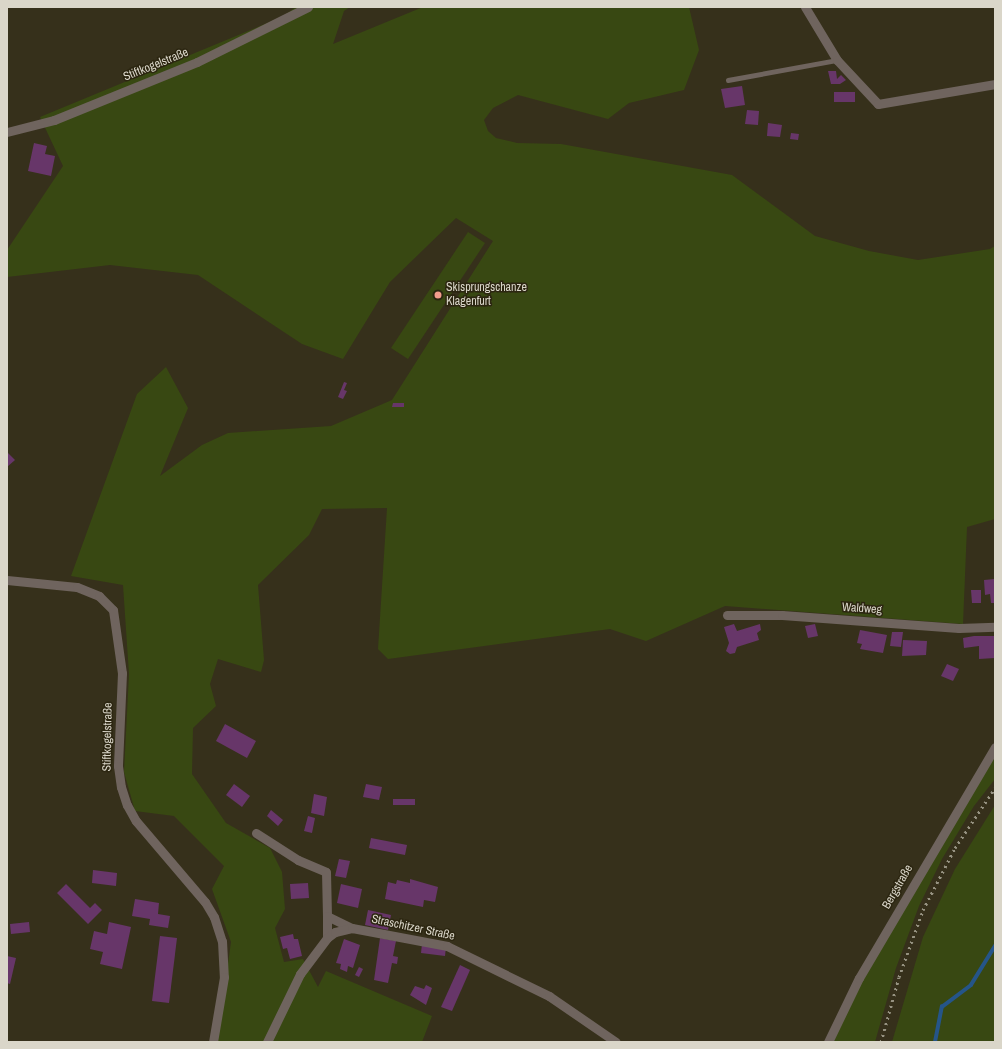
<!DOCTYPE html>
<html>
<head>
<meta charset="utf-8">
<style>
	body { margin:0 }
	#map { position:relative; width:1002px; height:1049px; overflow:hidden; background:#36301b; font-family:"Archivo Narrow",sans-serif }
	div>[style] { position:absolute }
	.green>* { inset:0; background:#384812 }
	.stream>* { height:3.5px; margin:-1.75px; padding:0 1.75px; transform-origin:1.75px; border-radius:1.75px; background:#255589 }
	.building>* { inset:0; background:#673669 }
	.lane>* { height:4.5px; margin:-2.25px; padding:0 2.25px; transform-origin:2.25px; border-radius:2.25px; background:#6f645e }
	.street>* { height:9px; margin:-4.5px; padding:0 4.5px; transform-origin:4.5px; border-radius:4.5px; background:#6f645e }
	.rail>* { height:3px; margin-top:-1.5px; transform-origin:0; background:repeating-linear-gradient(90deg,#979382 0 2px,transparent 0 6px) }
	.dots>* { width:11px; height:11px; translate:-50% -50%; box-sizing:border-box; border:2px solid #2c2611; border-radius:50% }
	span { translate:-50% -50%; white-space:nowrap; text-align:center; line-height:1.15; -webkit-text-stroke:3px #2c2611; paint-order:stroke }
	.street-label { font-size:12px; color:#dad6c9 }
	.poi-label { font-size:12px; color:#dad6c9 }
	.left { translate:0 -50%; text-align:left }
	.frame { position:absolute; inset:0; border:8px solid #dad6c9; pointer-events:none }
</style>
</head>
<body>
<div id="map">
	<div class="green">
		<i style="clip-path:polygon(296px 7px,350px 7px,344px 11px,333px 44px,423px 7px,689px 7px,699px 50px,684px 90px,629px 103px,608px 119px,518px 95px,493px 108px,484px 120px,488px 131px,496px 138px,517px 143px,561px 144px,732px 175px,815px 236px,869px 251px,918px 260px,990px 249px,995px 246px,995px 519px,967px 527px,963px 624px,725px 606px,646px 641px,610px 629px,388px 659px,378px 649px,387px 508px,322px 509px,309px 535px,258px 585px,264px 660px,261px 672px,218px 659px,210px 684px,216px 706px,193px 728px,192px 774px,226px 823px,270px 848px,282px 872px,285px 909px,275px 928px,284px 962px,303px 959px,318px 987px,326px 971px,432px 1016px,422px 1042px,217px 1042px,231px 942px,212px 889px,224px 866px,174px 816px,135px 811px,124px 772px,129px 674px,123px 585px,71px 576px,137px 394px,166px 367px,188px 408px,160px 476px,202px 445px,228px 433px,331px 426px,392px 400px,493px 241px,456px 218px,390px 282px,343px 359px,302px 344px,198px 275px,110px 265px,7px 277px,7px 250px,63px 166px,40px 117px,282px 17px)"></i>
		<i style="clip-path:polygon(468px 232px,485px 243px,408px 359px,391px 348px)"></i>
		<i style="clip-path:polygon(995px 754px,995px 779px,974px 806px,942px 859px,919px 906px,896px 968px,875px 1042px,833px 1042px,860px 984px)"></i>
		<i style="clip-path:polygon(995px 805px,995px 1042px,892px 1042px,923px 937px,955px 869px)"></i>
	</div>
	<div class="stream">
		<i style="left:935px;top:1042px;width:36px;rotate:-79deg"></i>
		<i style="left:942px;top:1007px;width:36px;rotate:-37deg"></i>
		<i style="left:971px;top:985px;width:46px;rotate:-58.4deg"></i>
	</div>
	<div class="building">
		<i style="clip-path:polygon(828px 71px,836px 71px,837px 79px,841px 75px,846px 80px,840px 84px,831px 84px)"></i>
		<i style="clip-path:polygon(742px 86px,745px 105px,725px 108px,721px 89px)"></i>
		<i style="clip-path:polygon(834px 92px,855px 92px,855px 102px,834px 102px)"></i>
		<i style="clip-path:polygon(747px 110px,759px 111px,758px 125px,745px 124px)"></i>
		<i style="clip-path:polygon(768px 123px,782px 125px,780px 137px,767px 136px)"></i>
		<i style="clip-path:polygon(791px 133px,799px 134px,798px 140px,790px 139px)"></i>
		<i style="clip-path:polygon(34px 143px,47px 146px,45px 154px,55px 156px,51px 176px,28px 171px)"></i>
		<i style="clip-path:polygon(344px 382px,347px 383px,344px 390px,347px 391px,343px 399px,338px 397px)"></i>
		<i style="clip-path:polygon(393px 403px,404px 403px,404px 407px,392px 407px)"></i>
		<i style="clip-path:polygon(7px 452px,15px 460px,7px 467px)"></i>
		<i style="clip-path:polygon(995px 579px,995px 603px,991px 603px,990px 594px,985px 595px,984px 580px)"></i>
		<i style="clip-path:polygon(971px 590px,981px 590px,981px 603px,972px 603px)"></i>
		<i style="clip-path:polygon(734px 624px,737px 631px,760px 624px,761px 630px,757px 633px,759px 640px,737px 647px,735px 653px,730px 654px,726px 651px,729px 643px,724px 627px)"></i>
		<i style="clip-path:polygon(815px 624px,818px 636px,808px 638px,805px 626px)"></i>
		<i style="clip-path:polygon(860px 630px,887px 635px,883px 653px,860px 649px,862px 644px,857px 643px)"></i>
		<i style="clip-path:polygon(892px 632px,903px 632px,901px 647px,890px 646px)"></i>
		<i style="clip-path:polygon(974px 636px,995px 636px,995px 658px,979px 659px,979px 646px,964px 648px,963px 638px)"></i>
		<i style="clip-path:polygon(903px 640px,927px 641px,926px 655px,902px 656px)"></i>
		<i style="clip-path:polygon(947px 664px,959px 669px,953px 681px,941px 676px)"></i>
		<i style="clip-path:polygon(225px 724px,256px 741px,247px 758px,216px 741px)"></i>
		<i style="clip-path:polygon(234px 784px,250px 796px,242px 807px,226px 795px)"></i>
		<i style="clip-path:polygon(366px 784px,382px 787px,379px 800px,363px 797px)"></i>
		<i style="clip-path:polygon(314px 794px,327px 797px,324px 816px,311px 813px)"></i>
		<i style="clip-path:polygon(393px 799px,415px 799px,415px 805px,393px 805px)"></i>
		<i style="clip-path:polygon(271px 810px,283px 820px,278px 826px,267px 816px)"></i>
		<i style="clip-path:polygon(308px 816px,315px 818px,312px 833px,304px 831px)"></i>
		<i style="clip-path:polygon(371px 838px,407px 845px,405px 855px,369px 848px)"></i>
		<i style="clip-path:polygon(339px 859px,350px 861px,346px 878px,335px 876px)"></i>
		<i style="clip-path:polygon(93px 870px,117px 873px,116px 886px,92px 883px)"></i>
		<i style="clip-path:polygon(410px 879px,438px 887px,435px 902px,424px 900px,423px 907px,385px 899px,388px 882px,396px 884px,397px 880px,410px 883px)"></i>
		<i style="clip-path:polygon(308px 883px,309px 898px,291px 899px,290px 884px)"></i>
		<i style="clip-path:polygon(66px 884px,90px 908px,95px 903px,102px 910px,88px 924px,57px 893px)"></i>
		<i style="clip-path:polygon(341px 884px,362px 889px,358px 908px,337px 903px)"></i>
		<i style="clip-path:polygon(135px 899px,159px 903px,158px 914px,170px 916px,168px 928px,149px 925px,150px 919px,132px 916px)"></i>
		<i style="clip-path:polygon(368px 910px,391px 915px,388px 930px,365px 925px)"></i>
		<i style="clip-path:polygon(29px 922px,30px 932px,11px 934px,10px 924px)"></i>
		<i style="clip-path:polygon(109px 922px,131px 927px,122px 969px,100px 964px,103px 952px,90px 949px,94px 931px,107px 934px)"></i>
		<i style="clip-path:polygon(293px 934px,294px 939px,298px 939px,302px 956px,290px 959px,287px 948px,283px 949px,280px 937px)"></i>
		<i style="clip-path:polygon(160px 936px,177px 938px,169px 1003px,152px 1001px)"></i>
		<i style="clip-path:polygon(380px 938px,396px 941px,393px 956px,398px 957px,397px 964px,392px 963px,388px 983px,374px 980px)"></i>
		<i style="clip-path:polygon(344px 939px,360px 945px,353px 968px,348px 966px,347px 972px,340px 969px,341px 964px,336px 963px)"></i>
		<i style="clip-path:polygon(422px 944px,446px 947px,445px 956px,421px 953px)"></i>
		<i style="clip-path:polygon(7px 956px,16px 958px,10px 984px,7px 983px)"></i>
		<i style="clip-path:polygon(460px 965px,470px 970px,452px 1011px,441px 1007px)"></i>
		<i style="clip-path:polygon(359px 967px,363px 969px,359px 977px,355px 975px)"></i>
		<i style="clip-path:polygon(426px 985px,432px 988px,426px 1005px,410px 995px,415px 986px,424px 989px)"></i>
	</div>
	<div class="lane">
		<i style="left:728px;top:80px;width:111px;rotate:-10.4deg"></i>
	</div>
	<div class="street">
		<i style="left:805px;top:7px;width:62px;rotate:58.9deg"></i>
		<i style="left:837px;top:60px;width:60px;rotate:47deg"></i>
		<i style="left:878px;top:104px;width:119px;rotate:-9.7deg"></i>
		<i style="left:7px;top:132px;width:49px;rotate:-14.3deg"></i>
		<i style="left:54px;top:120px;width:154px;rotate:-22.1deg"></i>
		<i style="left:197px;top:62px;width:124px;rotate:-26.4deg"></i>
		<i style="left:7px;top:580px;width:70px;rotate:5.7deg"></i>
		<i style="left:77px;top:587px;width:24px;rotate:22deg"></i>
		<i style="left:99px;top:596px;width:20px;rotate:45deg"></i>
		<i style="left:113px;top:610px;width:64px;rotate:81.9deg"></i>
		<i style="left:122px;top:673px;width:93px;rotate:92.5deg"></i>
		<i style="left:118px;top:766px;width:21px;rotate:82deg"></i>
		<i style="left:121px;top:787px;width:19px;rotate:72deg"></i>
		<i style="left:127px;top:805px;width:18px;rotate:61deg"></i>
		<i style="left:136px;top:821px;width:106px;rotate:49.6deg"></i>
		<i style="left:205px;top:902px;width:17px;rotate:59deg"></i>
		<i style="left:214px;top:917px;width:25px;rotate:72deg"></i>
		<i style="left:222px;top:941px;width:36px;rotate:87deg"></i>
		<i style="left:224px;top:977px;width:66px;rotate:99.6deg"></i>
		<i style="left:727px;top:615px;width:55px"></i>
		<i style="left:782px;top:615px;width:177px;rotate:4.2deg"></i>
		<i style="left:959px;top:628px;width:36px;rotate:-2deg"></i>
		<i style="left:256px;top:833px;width:50px;rotate:32.7deg"></i>
		<i style="left:298px;top:860px;width:30px;rotate:23deg"></i>
		<i style="left:326px;top:872px;width:44px;rotate:88.7deg"></i>
		<i style="left:327px;top:916px;width:28px;rotate:26deg"></i>
		<i style="left:327px;top:916px;width:22px;rotate:90deg"></i>
		<i style="left:267px;top:1042px;width:76px;rotate:-64.1deg"></i>
		<i style="left:300px;top:974px;width:45px;rotate:-53.1deg"></i>
		<i style="left:327px;top:938px;width:10px;rotate:-37deg"></i>
		<i style="left:335px;top:932px;width:17px;rotate:-13deg"></i>
		<i style="left:352px;top:928px;width:97px;rotate:10.7deg"></i>
		<i style="left:447px;top:946px;width:114px;rotate:26.1deg"></i>
		<i style="left:549px;top:996px;width:81px;rotate:34.5deg"></i>
		<i style="left:828px;top:1042px;width:71px;rotate:-64.2deg"></i>
		<i style="left:859px;top:978px;width:268px;rotate:-59.5deg"></i>
	</div>
	<div class="rail">
		<i style="left:881px;top:1042px;width:67px;rotate:-74.5deg"></i>
		<i style="left:899px;top:977px;width:71px;rotate:-70.3deg"></i>
		<i style="left:923px;top:910px;width:70px;rotate:-62.7deg"></i>
		<i style="left:955px;top:848px;width:72px;rotate:-56.3deg"></i>
	</div>
	<div class="dots">
		<i style="left:438px;top:295px;background:#f49d8d"></i>
	</div>
	<div class="street-label">
		<span style="left:156px;top:65px;rotate:-22deg">Stiftkogelstraße</span>
		<span style="left:862px;top:609px;rotate:4deg">Waldweg</span>
		<span style="left:108px;top:737px;rotate:-89deg">Stiftkogelstraße</span>
		<span style="left:898px;top:887px;rotate:-60deg">Bergstraße</span>
		<span style="left:413px;top:928px;rotate:12deg">Straschitzer Straße</span>
	</div>
	<div class="poi-label">
		<span class="left" style="left:446px;top:295px">Skisprungschanze<br>Klagenfurt</span>
	</div>
	<div class="frame"></div>
</div>
</body>
</html>
